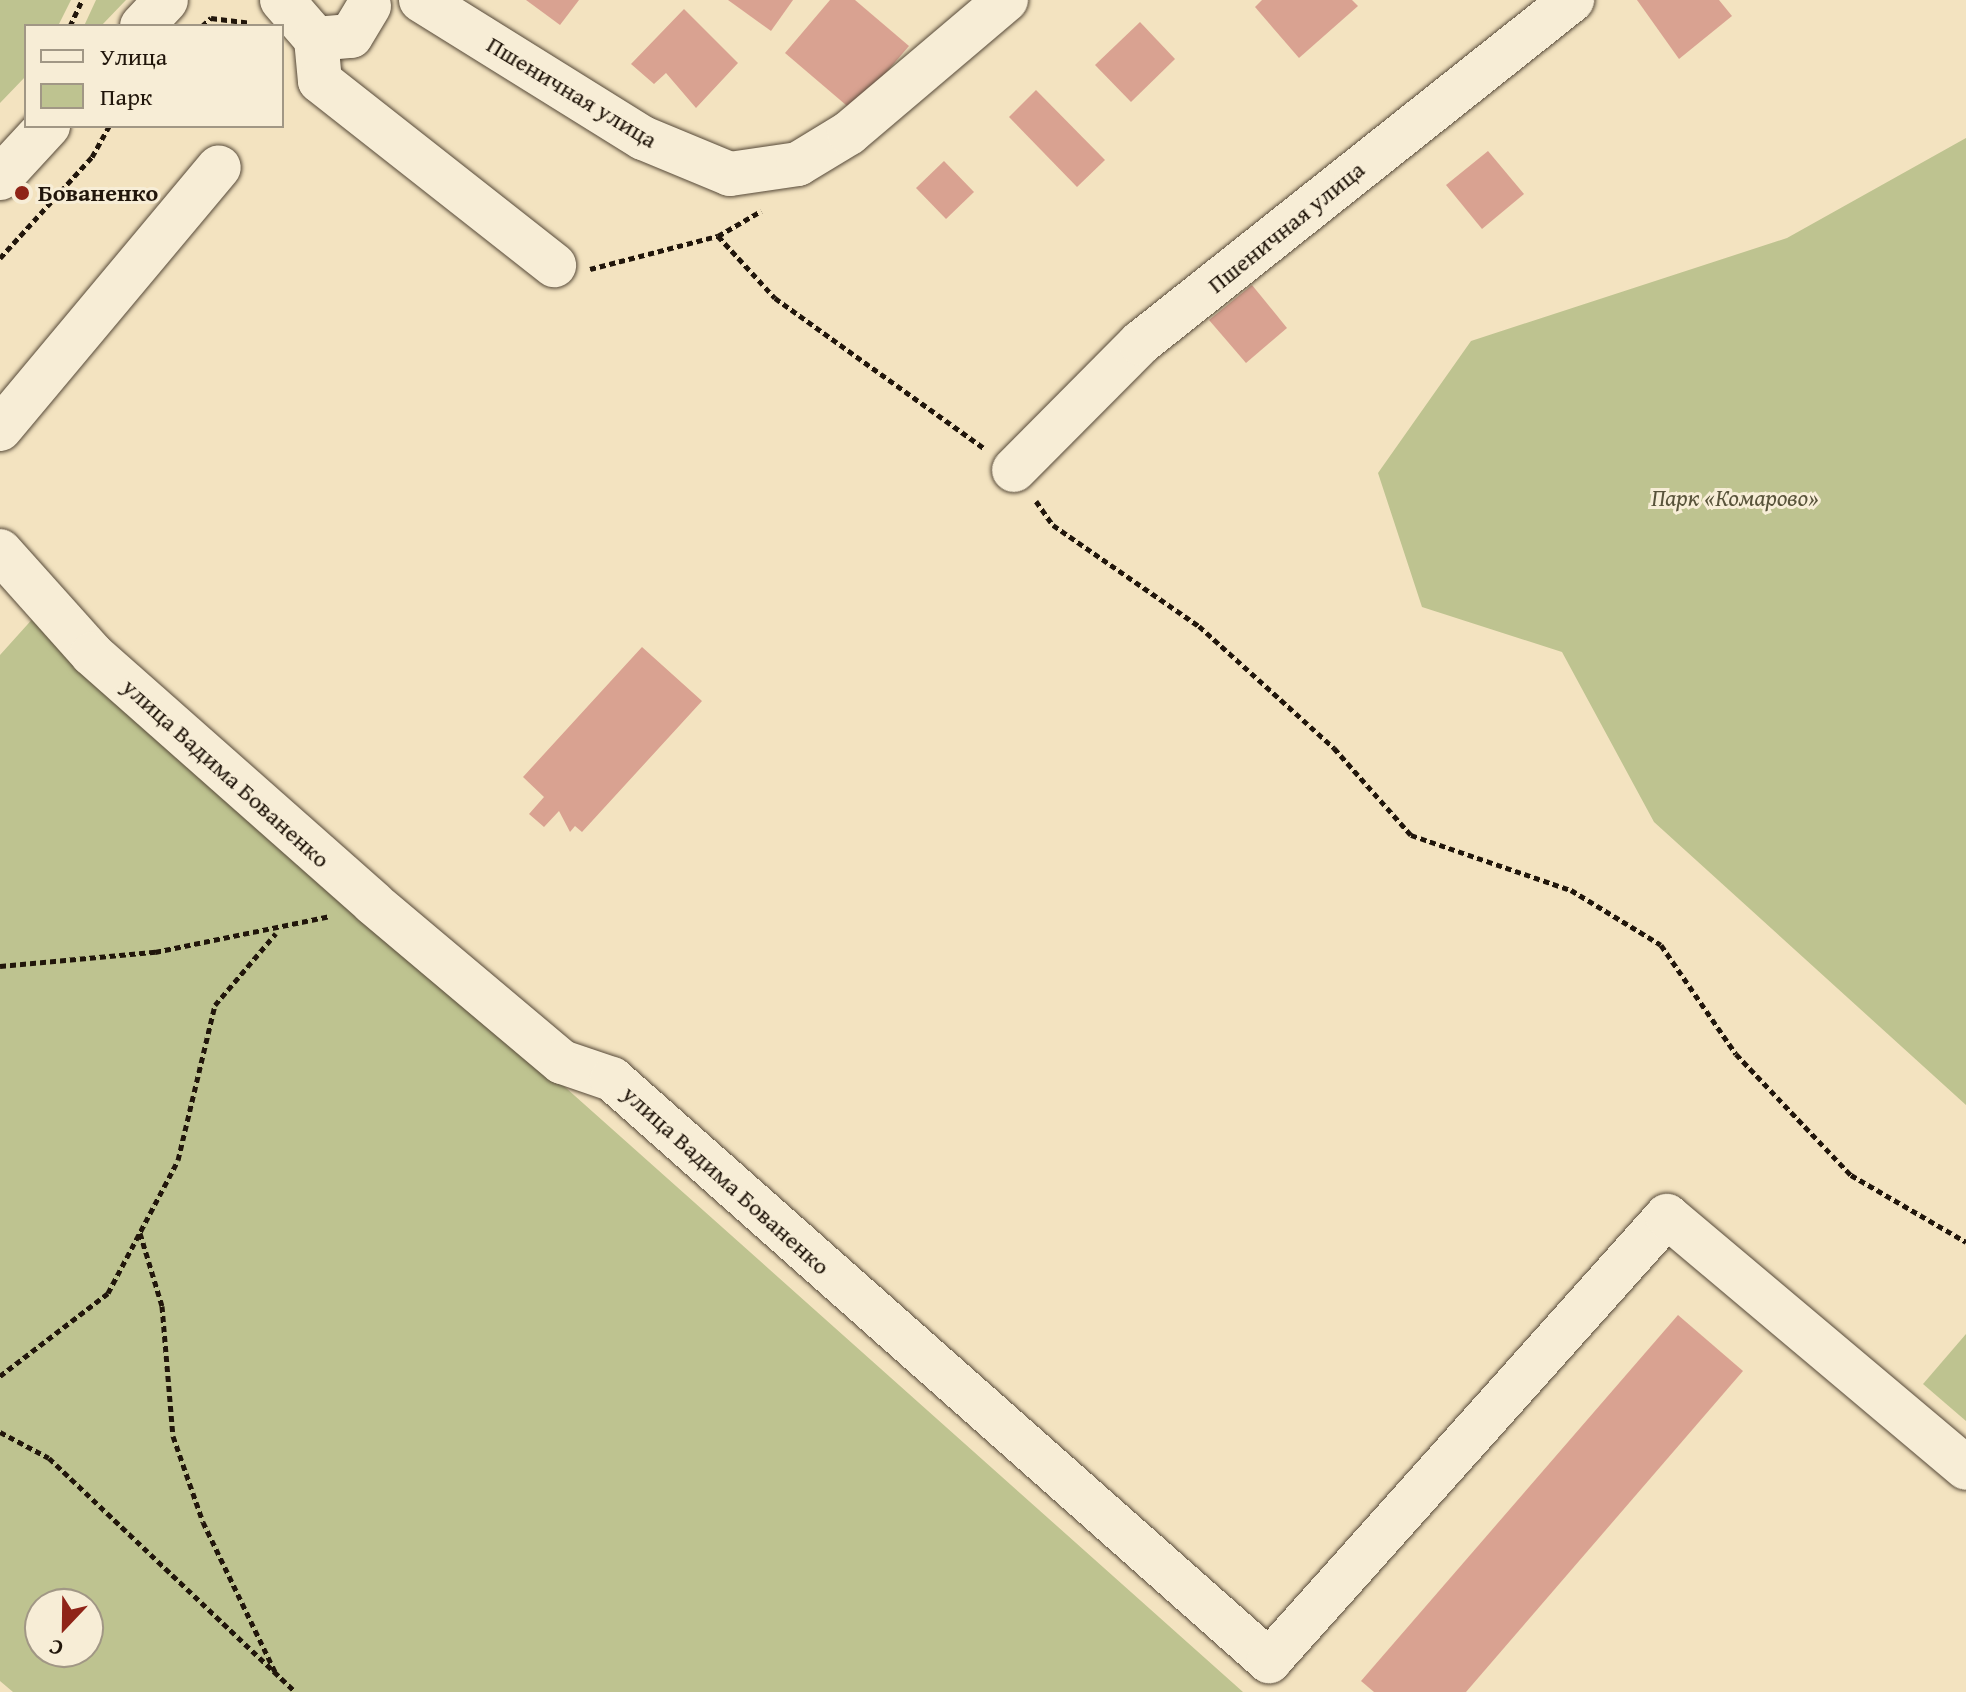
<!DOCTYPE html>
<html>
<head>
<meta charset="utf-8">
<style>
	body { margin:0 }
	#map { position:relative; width:1966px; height:1692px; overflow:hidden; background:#f3e3c0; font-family:"Gentium Book Plus",serif }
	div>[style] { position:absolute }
	.green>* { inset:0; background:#bec390 }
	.building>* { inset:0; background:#d9a291 }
	.path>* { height:5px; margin-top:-2.5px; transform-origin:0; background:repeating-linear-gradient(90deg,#21160b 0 6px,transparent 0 10px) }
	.roads { filter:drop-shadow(0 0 2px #564938) drop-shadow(0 0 2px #564938) }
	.minor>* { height:44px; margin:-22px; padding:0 22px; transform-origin:22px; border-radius:22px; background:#f7edd6 }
	.dots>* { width:22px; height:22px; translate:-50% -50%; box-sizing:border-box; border:4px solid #f7edd6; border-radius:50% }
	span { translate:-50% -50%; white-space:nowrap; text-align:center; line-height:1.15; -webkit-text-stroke:6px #f7edd6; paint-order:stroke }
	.street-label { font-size:24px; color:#21160b }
	.poi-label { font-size:24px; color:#21160b; font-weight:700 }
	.left { translate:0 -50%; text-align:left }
	.park-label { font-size:24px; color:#58533a; font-style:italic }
	.legend { position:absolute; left:24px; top:24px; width:260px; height:104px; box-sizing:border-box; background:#f7edd6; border:2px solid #a19785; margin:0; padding:10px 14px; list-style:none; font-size:24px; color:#21160b }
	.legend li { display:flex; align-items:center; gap:16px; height:40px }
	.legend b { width:40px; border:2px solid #a19785 }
	.north { position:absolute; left:24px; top:1588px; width:80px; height:80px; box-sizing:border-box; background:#f7edd6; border:2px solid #a19785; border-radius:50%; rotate:202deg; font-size:22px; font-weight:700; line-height:32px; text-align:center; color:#21160b }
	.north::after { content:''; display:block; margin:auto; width:28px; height:36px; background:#8f2418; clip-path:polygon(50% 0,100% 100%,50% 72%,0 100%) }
</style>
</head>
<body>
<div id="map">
	<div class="green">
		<i style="clip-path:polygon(0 0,71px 0,58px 26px,26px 26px,26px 76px,0 103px)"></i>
		<i style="clip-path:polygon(96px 0,126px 0,101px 26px,84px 26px)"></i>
		<i style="clip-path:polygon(1966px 138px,1966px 1105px,1654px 822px,1562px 652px,1422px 607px,1378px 473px,1471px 341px,1787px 238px)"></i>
		<i style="clip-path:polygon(evenodd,36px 615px,1243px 1692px,13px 1692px,0 1681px,0 655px,36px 615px,40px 1604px,88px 1604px,88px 1652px,40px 1652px,40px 1604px)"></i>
		<i style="clip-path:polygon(1966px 1334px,1966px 1421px,1923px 1384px)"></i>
	</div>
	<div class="building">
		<i style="clip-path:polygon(526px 0,579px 0,560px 25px)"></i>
		<i style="clip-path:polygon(728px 0,793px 0,771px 31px)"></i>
		<i style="clip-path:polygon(830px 0,855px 0,909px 46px,853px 111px,785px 53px)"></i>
		<i style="clip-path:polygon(1262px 0,1352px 0,1358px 6px,1299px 58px,1255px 7px)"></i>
		<i style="clip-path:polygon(1637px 0,1719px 0,1732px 16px,1679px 59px)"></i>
		<i style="clip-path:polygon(684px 9px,738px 63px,696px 108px,666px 73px,654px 84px,631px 64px)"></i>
		<i style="clip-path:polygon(1140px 22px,1175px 59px,1131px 102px,1095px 65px)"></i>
		<i style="clip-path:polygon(1036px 90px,1105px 160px,1077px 187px,1009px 117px)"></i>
		<i style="clip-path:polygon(1488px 151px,1524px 194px,1482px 229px,1446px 185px)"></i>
		<i style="clip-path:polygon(944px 161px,974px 192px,946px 219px,916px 188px)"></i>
		<i style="clip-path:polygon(1252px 285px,1287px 328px,1246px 363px,1209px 320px)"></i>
		<i style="clip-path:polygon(642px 647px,702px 701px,582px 832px,575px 826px,570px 832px,559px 811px,544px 827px,529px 814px,544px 797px,523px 777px)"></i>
		<i style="clip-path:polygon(1678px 1315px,1743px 1371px,1466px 1692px,1374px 1692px,1361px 1681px)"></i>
	</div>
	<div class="path">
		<i style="left:70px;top:26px;width:29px;rotate:-65deg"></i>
		<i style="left:202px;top:26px;width:12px;rotate:-42deg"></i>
		<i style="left:211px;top:18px;width:39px;rotate:7deg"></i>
		<i style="left:718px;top:236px;width:84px;rotate:47.4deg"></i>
		<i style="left:775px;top:298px;width:259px;rotate:35.7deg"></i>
		<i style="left:0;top:258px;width:137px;rotate:-47.7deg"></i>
		<i style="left:92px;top:157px;width:35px;rotate:-61deg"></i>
		<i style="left:590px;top:269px;width:132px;rotate:-14.5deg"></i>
		<i style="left:718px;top:236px;width:50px;rotate:-30.2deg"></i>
		<i style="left:1036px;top:501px;width:29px;rotate:55deg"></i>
		<i style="left:1053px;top:525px;width:178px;rotate:34.7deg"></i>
		<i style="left:1199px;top:626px;width:182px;rotate:42.1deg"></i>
		<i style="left:1334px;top:748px;width:116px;rotate:48.5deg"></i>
		<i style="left:1411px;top:835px;width:169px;rotate:19deg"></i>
		<i style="left:1571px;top:890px;width:105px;rotate:31.4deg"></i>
		<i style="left:1661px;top:945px;width:132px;rotate:55.5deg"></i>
		<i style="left:1736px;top:1054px;width:167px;rotate:46.5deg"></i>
		<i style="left:1851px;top:1175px;width:133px;rotate:30.2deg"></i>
		<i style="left:0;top:966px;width:156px;rotate:-5.2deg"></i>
		<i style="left:155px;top:952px;width:179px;rotate:-11.6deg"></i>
		<i style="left:140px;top:1233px;width:76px;rotate:73.2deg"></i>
		<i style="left:162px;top:1306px;width:130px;rotate:85.2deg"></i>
		<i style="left:173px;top:1436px;width:91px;rotate:70.8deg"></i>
		<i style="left:203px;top:1522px;width:169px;rotate:64.3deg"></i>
		<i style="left:0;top:1376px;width:136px;rotate:-37.5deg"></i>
		<i style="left:108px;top:1293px;width:150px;rotate:-62.2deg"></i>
		<i style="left:178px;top:1160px;width:159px;rotate:-76.6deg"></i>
		<i style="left:215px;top:1005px;width:94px;rotate:-49.7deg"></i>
		<i style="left:0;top:1432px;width:55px;rotate:28deg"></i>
		<i style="left:49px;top:1458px;width:340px;rotate:43.5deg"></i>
	</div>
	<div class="roads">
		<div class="minor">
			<i style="left:282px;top:0;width:52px;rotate:48.9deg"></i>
			<i style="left:316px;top:39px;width:35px;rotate:-5deg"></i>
			<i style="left:351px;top:36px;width:35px;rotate:-59deg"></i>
			<i style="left:421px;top:0;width:261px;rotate:31.9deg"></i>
			<i style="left:643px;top:138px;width:94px;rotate:22.5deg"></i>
			<i style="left:730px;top:174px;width:69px;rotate:-8.4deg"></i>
			<i style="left:798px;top:164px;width:60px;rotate:-31.3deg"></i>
			<i style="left:849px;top:133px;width:206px;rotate:-40.3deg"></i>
			<i style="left:142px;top:26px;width:35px;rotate:-47deg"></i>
			<i style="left:316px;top:39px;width:42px;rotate:84.6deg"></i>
			<i style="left:320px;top:81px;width:298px;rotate:38.2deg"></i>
			<i style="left:0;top:178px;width:71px;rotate:-47.3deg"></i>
			<i style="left:0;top:429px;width:341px;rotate:-50.1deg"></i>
			<i style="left:1014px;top:470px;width:179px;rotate:-45.2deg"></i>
			<i style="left:1140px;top:343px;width:552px;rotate:-38.45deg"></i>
			<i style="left:0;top:551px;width:138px;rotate:48.2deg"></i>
			<i style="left:92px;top:654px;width:375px;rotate:41.5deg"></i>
			<i style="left:373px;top:903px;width:247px;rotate:40.1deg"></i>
			<i style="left:562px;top:1062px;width:53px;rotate:18.8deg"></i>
			<i style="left:612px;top:1079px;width:878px;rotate:41.54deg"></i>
			<i style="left:1269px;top:1661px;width:597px;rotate:-48.19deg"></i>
			<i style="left:1667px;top:1216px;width:391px;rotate:40.1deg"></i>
		</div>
	</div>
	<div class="dots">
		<i style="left:22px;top:193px;background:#8f2418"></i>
	</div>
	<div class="street-label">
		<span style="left:572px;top:92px;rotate:31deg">Пшеничная улица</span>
		<span style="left:1286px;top:227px;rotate:-39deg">Пшеничная улица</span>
		<span style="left:226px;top:773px;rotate:42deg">улица Вадима Бованенко</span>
		<span style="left:726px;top:1180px;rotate:42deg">улица Вадима Бованенко</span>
	</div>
	<div class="poi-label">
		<span class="left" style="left:38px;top:193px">Бованенко</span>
	</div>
	<div class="park-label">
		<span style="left:1735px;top:498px">Парк «Комарово»</span>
	</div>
	<ul class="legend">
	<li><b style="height:10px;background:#f7edd6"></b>Улица</li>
	<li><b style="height:22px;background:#bec390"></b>Парк</li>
	</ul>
	<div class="north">С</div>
</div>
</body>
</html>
